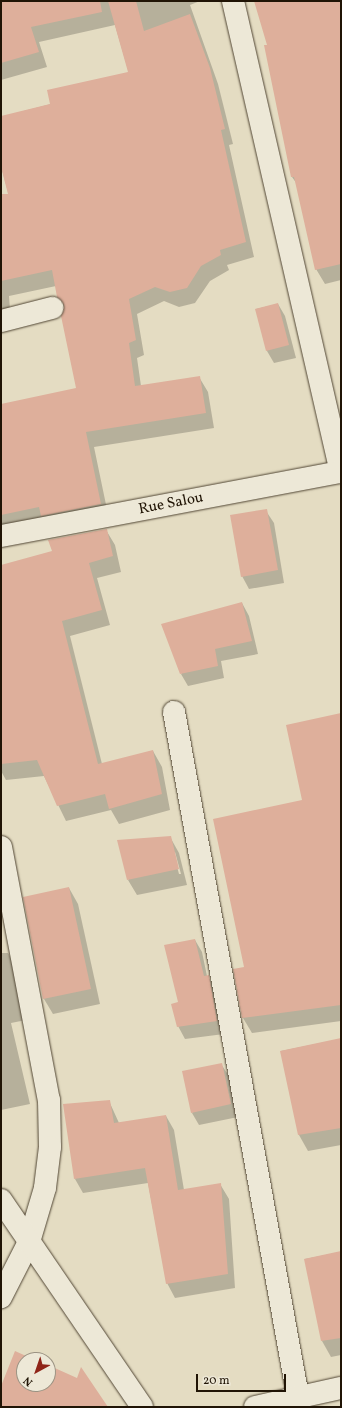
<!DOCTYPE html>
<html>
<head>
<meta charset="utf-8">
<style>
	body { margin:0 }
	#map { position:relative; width:342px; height:1408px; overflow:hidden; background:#e4dcc2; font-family:Vollkorn,serif }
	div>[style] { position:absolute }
	.shadow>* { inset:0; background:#0003 }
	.building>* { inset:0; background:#deaf9b }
	.roads { filter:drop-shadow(0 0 1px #514634) drop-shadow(0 0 1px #514634) }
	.minor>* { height:22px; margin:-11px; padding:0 11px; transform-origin:11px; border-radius:11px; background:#ede8d7 }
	span { translate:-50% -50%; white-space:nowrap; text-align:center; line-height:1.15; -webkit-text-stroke:4px #ede8d7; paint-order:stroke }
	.street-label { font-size:15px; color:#201405 }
	.frame { position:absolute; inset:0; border:2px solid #201405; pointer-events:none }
	.north { position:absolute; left:16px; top:1352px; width:40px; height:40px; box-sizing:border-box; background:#ede8d7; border:1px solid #9b9383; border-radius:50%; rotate:220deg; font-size:11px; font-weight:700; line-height:16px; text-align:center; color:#201405 }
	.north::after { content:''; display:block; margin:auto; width:14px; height:18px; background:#8f2418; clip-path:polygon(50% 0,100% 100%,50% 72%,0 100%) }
	.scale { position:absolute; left:196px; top:1374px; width:90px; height:18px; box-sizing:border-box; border:2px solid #201405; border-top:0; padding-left:5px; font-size:12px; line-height:14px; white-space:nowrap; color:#201405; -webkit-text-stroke:3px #ede8d7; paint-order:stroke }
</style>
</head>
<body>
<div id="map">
	<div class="shadow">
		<i style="clip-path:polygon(1px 1px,200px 1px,190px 5px,218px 84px,233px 144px,229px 145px,254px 257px,227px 265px,229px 270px,210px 281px,195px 303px,179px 307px,164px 301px,137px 314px,144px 355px,137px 358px,141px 386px,199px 377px,208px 392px,214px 428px,94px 447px,109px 519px,1px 531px,1px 405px,77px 389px,65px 308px,56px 286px,9px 296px,10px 310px,1px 312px,1px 220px,15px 218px,1px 166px,1px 117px,51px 104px,129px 73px,115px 25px,39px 42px,47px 67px,1px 80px)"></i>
		<i style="clip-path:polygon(314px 1px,341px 1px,341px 280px,325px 284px,316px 269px,297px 184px,292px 177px,287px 42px)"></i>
		<i style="clip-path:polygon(278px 304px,285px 316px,296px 358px,274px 363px,267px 351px,256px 309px)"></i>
		<i style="clip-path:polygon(266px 511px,274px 523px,284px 583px,249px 589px,242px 576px)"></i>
		<i style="clip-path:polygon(106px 530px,115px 545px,121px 572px,97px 578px,110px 625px,70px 636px,102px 764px,153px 751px,162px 767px,170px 810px,119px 824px,111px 810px,66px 821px,44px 776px,6px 780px,1px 771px,1px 566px,53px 552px)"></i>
		<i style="clip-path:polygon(242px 603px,249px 616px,258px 654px,221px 661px,224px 678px,188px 686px,181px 674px)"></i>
		<i style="clip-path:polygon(341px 714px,341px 1021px,252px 1033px,243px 1018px,245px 968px,303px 800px)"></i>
		<i style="clip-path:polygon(evenodd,170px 837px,179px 853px,187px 885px,137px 895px,128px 880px,170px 837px,173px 852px,175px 852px,181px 874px,179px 874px,173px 852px)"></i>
		<i style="clip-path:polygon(69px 888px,78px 904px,100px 1004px,53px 1014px,44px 999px)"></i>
		<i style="clip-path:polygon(195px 940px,202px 952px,207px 976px,216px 988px,224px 1034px,185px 1039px,178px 1026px,180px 1003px)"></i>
		<i style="clip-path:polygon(1px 953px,8px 953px,16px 968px,26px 1020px,11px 1023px,30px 1104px,1px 1110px)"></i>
		<i style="clip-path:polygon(341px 1039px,341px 1145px,308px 1151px,299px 1135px,281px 1051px)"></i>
		<i style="clip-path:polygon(221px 1064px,229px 1076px,238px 1117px,199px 1125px,192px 1113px)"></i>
		<i style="clip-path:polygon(109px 1101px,119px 1123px,166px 1116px,174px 1130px,184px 1190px,220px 1184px,229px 1199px,235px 1288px,175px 1298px,167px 1283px,148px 1183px,83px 1193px,75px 1179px)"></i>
		<i style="clip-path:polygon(341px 1252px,341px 1355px,331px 1357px,322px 1341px,305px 1259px)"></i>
	</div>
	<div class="building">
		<i style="clip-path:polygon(1px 1px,100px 1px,102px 12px,31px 27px,39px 52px,1px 63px)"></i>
		<i style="clip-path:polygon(108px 1px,136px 1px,144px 31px,190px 14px,210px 68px,225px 129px,221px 130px,246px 242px,220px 250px,221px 255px,201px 266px,187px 288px,170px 292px,155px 287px,129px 299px,136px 340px,129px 343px,135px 386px,200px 376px,206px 413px,86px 432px,101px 504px,41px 516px,39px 507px,1px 515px,1px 404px,76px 388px,61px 316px,64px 305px,57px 297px,52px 270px,1px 281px,1px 194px,8px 194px,1px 167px,1px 116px,50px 104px,47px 90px,128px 72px)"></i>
		<i style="clip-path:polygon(254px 1px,341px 1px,341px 264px,315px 270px,294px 177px,291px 177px,264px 45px,267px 45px)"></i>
		<i style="clip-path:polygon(278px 303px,289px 345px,266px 351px,255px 309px)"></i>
		<i style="clip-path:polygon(267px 509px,278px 570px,241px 577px,230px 515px)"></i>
		<i style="clip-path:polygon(107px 529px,113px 556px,89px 563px,102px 610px,62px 621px,98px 764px,153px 750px,162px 794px,109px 809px,105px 794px,57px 806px,37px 760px,1px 764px,1px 565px,52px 551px,48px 540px)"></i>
		<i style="clip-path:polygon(242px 602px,252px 641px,215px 649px,218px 666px,180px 674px,161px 624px)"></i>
		<i style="clip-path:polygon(341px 713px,341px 1005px,242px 1018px,233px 969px,244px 967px,213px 819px,302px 800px,286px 725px)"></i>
		<i style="clip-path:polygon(171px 836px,179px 869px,127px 880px,117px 840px)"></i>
		<i style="clip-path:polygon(69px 887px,91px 989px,43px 999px,23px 897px)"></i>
		<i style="clip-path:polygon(195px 939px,204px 976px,209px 975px,217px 1021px,177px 1027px,171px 1004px,178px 1002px,164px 945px)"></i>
		<i style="clip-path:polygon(341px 1038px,341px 1128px,298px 1135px,280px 1051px)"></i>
		<i style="clip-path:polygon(222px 1063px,231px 1104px,191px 1113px,182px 1071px)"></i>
		<i style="clip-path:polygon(110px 1100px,114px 1123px,166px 1115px,178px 1190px,221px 1183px,228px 1274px,166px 1284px,145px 1168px,74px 1179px,63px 1104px)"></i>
		<i style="clip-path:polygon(341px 1251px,341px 1338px,321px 1341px,304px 1259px)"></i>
		<i style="clip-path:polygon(15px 1351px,35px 1360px,24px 1360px,24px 1384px,48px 1384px,48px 1365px,77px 1378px,81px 1367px,108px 1407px,1px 1407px,1px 1386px)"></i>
	</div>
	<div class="roads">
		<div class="minor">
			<i style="left:233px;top:1px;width:483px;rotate:77.1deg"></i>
			<i style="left:1px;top:321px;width:53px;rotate:-14.3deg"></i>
			<i style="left:1px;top:536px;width:346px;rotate:-10.7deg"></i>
			<i style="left:174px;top:712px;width:696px;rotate:79.74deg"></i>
			<i style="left:1px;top:847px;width:258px;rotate:79.3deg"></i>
			<i style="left:49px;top:1100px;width:47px;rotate:88.8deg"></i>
			<i style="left:50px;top:1147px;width:41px;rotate:97deg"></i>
			<i style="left:45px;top:1188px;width:56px;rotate:106.5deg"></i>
			<i style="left:29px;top:1242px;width:62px;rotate:117deg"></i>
			<i style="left:1px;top:1200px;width:250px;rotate:55.7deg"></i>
			<i style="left:255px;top:1407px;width:88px;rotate:-12.5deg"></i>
		</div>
	</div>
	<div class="street-label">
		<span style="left:171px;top:504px;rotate:-11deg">Rue Salou</span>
	</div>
	<div class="frame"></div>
	<div class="north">N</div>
	<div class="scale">20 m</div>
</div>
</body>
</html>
